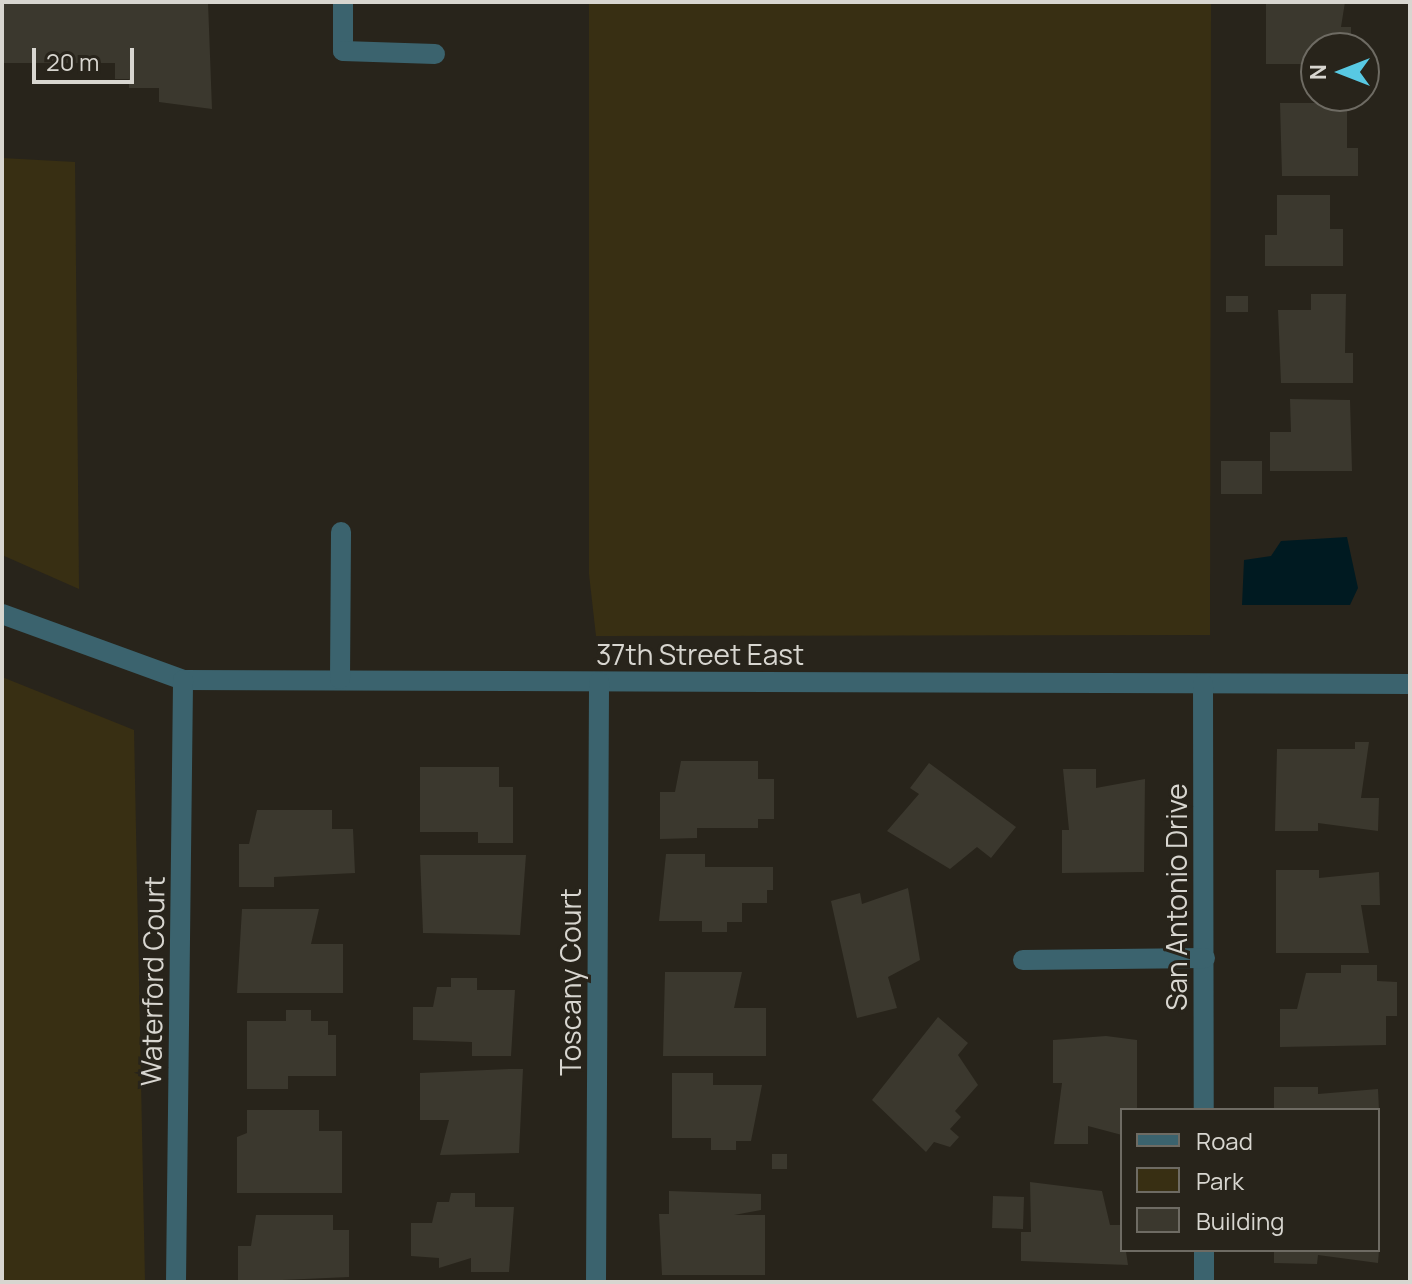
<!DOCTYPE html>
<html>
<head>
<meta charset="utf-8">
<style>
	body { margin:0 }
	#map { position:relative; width:1412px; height:1284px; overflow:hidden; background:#28241b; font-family:Manrope,sans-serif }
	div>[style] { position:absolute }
	.green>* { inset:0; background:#382f13 }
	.water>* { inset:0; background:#001a21 }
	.building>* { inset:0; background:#3b382e }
	.minor>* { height:20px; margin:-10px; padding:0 10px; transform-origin:10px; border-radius:10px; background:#3b636e }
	span { translate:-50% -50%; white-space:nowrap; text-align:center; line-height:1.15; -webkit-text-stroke:6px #28241b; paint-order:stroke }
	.street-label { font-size:28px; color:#d8d6d0 }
	.frame { position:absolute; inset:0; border:4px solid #d8d6d0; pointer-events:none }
	.legend { position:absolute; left:1120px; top:1108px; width:260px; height:144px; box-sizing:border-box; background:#28241b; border:2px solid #6e6b63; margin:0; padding:10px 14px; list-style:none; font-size:24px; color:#d8d6d0 }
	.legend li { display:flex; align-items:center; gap:16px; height:40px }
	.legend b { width:40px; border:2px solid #6e6b63 }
	.north { position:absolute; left:1300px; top:32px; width:80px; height:80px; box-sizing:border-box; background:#28241b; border:2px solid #6e6b63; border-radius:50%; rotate:270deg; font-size:22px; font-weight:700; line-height:32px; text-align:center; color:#d8d6d0 }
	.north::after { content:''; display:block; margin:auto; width:28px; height:36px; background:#58c9e3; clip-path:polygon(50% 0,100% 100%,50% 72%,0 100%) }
	.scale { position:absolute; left:32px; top:48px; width:102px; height:36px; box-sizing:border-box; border:4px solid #d8d6d0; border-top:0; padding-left:10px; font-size:24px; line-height:28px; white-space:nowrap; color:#d8d6d0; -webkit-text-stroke:6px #28241b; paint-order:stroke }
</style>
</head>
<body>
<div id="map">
	<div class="green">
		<i style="clip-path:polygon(589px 2px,1211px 2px,1210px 635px,596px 636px,589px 574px)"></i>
		<i style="clip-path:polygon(2px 158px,75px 162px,79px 589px,2px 555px)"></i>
		<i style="clip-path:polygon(2px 677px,134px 730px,145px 1282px,2px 1282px)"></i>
	</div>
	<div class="water">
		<i style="clip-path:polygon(1347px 537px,1358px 588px,1350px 605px,1242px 605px,1244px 560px,1271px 556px,1281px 541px)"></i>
	</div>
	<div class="building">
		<i style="clip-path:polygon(2px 2px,208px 2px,212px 109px,159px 102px,159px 88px,129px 88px,129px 79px,115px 79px,115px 63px,2px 63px)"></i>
		<i style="clip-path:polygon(1266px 2px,1345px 2px,1341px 27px,1351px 27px,1351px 48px,1316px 48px,1316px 64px,1266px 64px)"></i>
		<i style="clip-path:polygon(1280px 103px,1347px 103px,1347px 148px,1358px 148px,1358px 176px,1282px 176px)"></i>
		<i style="clip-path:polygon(1277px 195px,1330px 195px,1330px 229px,1343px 229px,1343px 266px,1265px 266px,1265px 235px,1277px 235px)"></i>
		<i style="clip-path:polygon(1311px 294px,1346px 294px,1345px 353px,1353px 353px,1353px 383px,1281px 383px,1278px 310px,1311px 310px)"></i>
		<i style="clip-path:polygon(1226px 296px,1248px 296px,1248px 312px,1226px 312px)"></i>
		<i style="clip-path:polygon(1290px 399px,1350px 400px,1352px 471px,1270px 471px,1270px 432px,1291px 432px)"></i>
		<i style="clip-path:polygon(1221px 461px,1262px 461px,1262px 494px,1221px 494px)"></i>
		<i style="clip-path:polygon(1355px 742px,1369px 742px,1361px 798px,1379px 798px,1378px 831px,1318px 823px,1318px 831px,1275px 831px,1277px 749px,1355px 749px)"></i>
		<i style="clip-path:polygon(681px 761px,758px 761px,758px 779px,774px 779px,774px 819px,758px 819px,758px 828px,697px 828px,697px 838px,660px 839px,660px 792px,675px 792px)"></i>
		<i style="clip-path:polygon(929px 763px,1016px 827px,991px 858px,977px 847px,950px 869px,887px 831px,919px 794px,910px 788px)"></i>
		<i style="clip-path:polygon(420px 767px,499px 767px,499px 787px,513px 787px,513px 843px,478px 843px,478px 832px,420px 832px)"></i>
		<i style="clip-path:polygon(1063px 769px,1096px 769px,1096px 788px,1145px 779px,1144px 872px,1062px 873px,1062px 830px,1069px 830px)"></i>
		<i style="clip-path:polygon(257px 810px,332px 810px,332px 829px,353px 829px,355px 873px,274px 877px,274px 887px,239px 887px,239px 844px,249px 844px)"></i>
		<i style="clip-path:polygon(666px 854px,705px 854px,705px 867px,773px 867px,773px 890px,767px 890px,767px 903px,742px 903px,742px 922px,727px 922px,727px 932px,702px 932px,702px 921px,659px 921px)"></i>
		<i style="clip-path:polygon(420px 855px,526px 855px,520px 935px,423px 933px)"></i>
		<i style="clip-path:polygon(1276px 870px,1319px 870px,1319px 878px,1379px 872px,1380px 905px,1361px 905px,1369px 953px,1276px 953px)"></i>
		<i style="clip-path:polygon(908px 888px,920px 960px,888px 977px,897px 1008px,857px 1018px,831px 901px,860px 893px,862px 904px)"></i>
		<i style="clip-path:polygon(242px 909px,319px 909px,311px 944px,343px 944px,343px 993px,237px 993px)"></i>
		<i style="clip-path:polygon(1341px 965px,1377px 965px,1377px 981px,1397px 982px,1397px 1016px,1386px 1016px,1386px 1045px,1280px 1047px,1280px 1009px,1297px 1009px,1306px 973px,1341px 973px)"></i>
		<i style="clip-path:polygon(665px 972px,742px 972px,734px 1008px,766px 1008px,766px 1056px,663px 1056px)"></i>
		<i style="clip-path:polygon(451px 978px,477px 978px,477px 990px,515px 990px,511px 1056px,472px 1056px,472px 1042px,413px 1040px,413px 1007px,433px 1007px,437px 987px,451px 987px)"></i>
		<i style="clip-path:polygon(286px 1010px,311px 1010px,311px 1021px,328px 1021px,328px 1035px,336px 1035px,336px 1076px,288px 1076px,288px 1089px,247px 1089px,247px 1021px,286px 1021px)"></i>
		<i style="clip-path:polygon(938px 1017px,968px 1043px,958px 1055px,978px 1085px,955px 1111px,961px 1117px,950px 1129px,959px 1137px,950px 1147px,934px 1142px,926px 1152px,872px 1100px)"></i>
		<i style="clip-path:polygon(1106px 1036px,1137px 1040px,1137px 1110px,1122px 1110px,1122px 1135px,1088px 1126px,1088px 1144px,1054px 1144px,1062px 1083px,1053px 1083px,1053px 1040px)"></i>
		<i style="clip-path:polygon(509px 1069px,523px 1069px,519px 1153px,440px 1155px,449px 1120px,420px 1120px,420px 1073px)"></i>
		<i style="clip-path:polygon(672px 1073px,713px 1073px,713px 1085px,762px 1085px,751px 1141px,736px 1141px,736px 1150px,711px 1150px,711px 1138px,672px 1138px)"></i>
		<i style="clip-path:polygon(1274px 1087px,1318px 1087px,1318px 1094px,1378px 1089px,1379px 1110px,1274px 1110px)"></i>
		<i style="clip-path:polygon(247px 1110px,319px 1110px,319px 1131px,342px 1131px,342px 1193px,237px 1193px,237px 1137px,247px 1133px)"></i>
		<i style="clip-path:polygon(772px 1154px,787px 1154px,787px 1169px,772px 1169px)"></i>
		<i style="clip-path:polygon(1030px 1182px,1102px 1191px,1110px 1225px,1122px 1225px,1128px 1265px,1021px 1261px,1021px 1232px,1031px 1232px)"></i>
		<i style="clip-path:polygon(669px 1191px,761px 1194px,761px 1210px,734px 1215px,765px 1215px,765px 1275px,662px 1275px,659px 1214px,669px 1214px)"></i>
		<i style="clip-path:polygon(451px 1193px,475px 1193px,475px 1207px,514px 1207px,509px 1272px,471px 1272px,471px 1258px,439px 1268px,439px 1258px,411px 1256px,411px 1223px,432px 1223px,437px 1202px,449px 1202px)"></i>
		<i style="clip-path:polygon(993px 1196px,1024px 1197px,1023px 1229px,992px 1228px)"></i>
		<i style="clip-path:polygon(256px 1215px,333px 1215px,333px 1230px,349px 1230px,349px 1277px,238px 1282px,238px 1246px,251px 1246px)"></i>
		<i style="clip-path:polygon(1274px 1250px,1379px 1250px,1378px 1263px,1318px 1255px,1317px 1264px,1274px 1263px)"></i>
	</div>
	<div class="minor">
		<i style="left:343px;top:2px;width:49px;rotate:90deg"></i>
		<i style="left:343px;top:51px;width:92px;rotate:1.9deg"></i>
		<i style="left:2px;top:614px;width:193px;rotate:20deg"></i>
		<i style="left:183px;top:680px;width:1227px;rotate:0.19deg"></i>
		<i style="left:340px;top:679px;width:147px;rotate:-89.6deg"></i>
		<i style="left:1203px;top:684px;width:426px;rotate:89.9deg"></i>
		<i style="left:1023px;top:960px;width:182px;rotate:-0.6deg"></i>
		<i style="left:176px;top:1282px;width:602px;rotate:-89.33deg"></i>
		<i style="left:596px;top:1282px;width:600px;rotate:-89.71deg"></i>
		<i style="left:1204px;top:1282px;width:32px;rotate:-90deg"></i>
	</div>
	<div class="street-label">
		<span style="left:700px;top:654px">37th Street East</span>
		<span style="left:1176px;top:897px;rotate:-90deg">San Antonio Drive</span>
		<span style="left:152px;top:981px;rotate:-89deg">Waterford Court</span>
		<span style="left:570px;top:982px;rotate:-90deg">Toscany Court</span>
	</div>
	<div class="frame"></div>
	<ul class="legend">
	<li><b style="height:10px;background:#3b636e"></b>Road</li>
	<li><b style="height:22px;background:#382f13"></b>Park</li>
	<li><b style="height:22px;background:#3b382e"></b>Building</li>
	</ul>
	<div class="north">N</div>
	<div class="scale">20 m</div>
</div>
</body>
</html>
